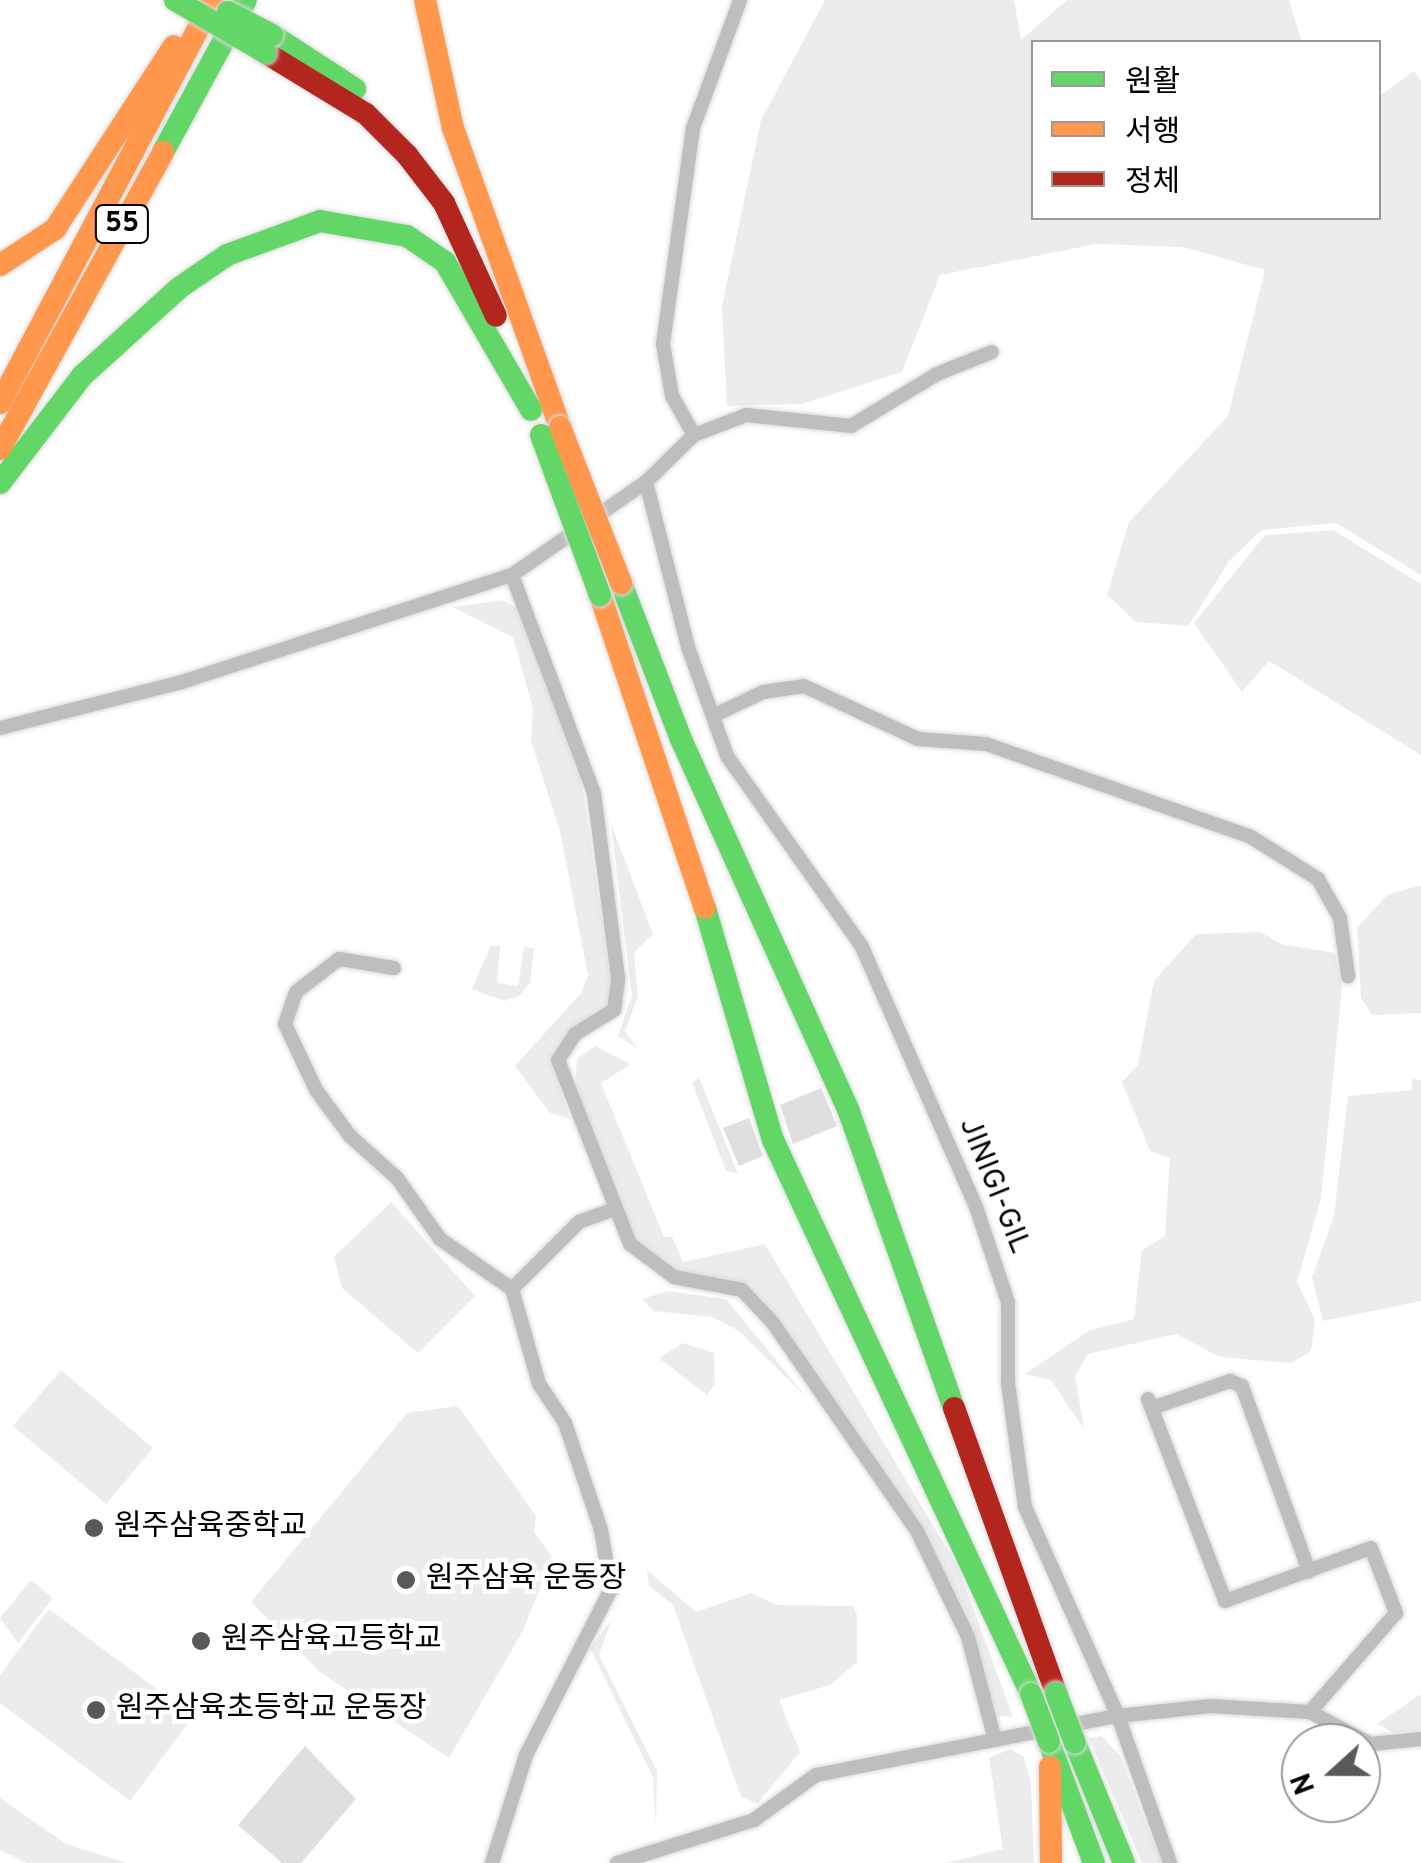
<!DOCTYPE html>
<html>
<head>
<meta charset="utf-8">
<style>
	body { margin:0 }
	#map { position:relative; width:1421px; height:1863px; overflow:hidden; background:#fff; font-family:Overpass,"Noto Sans KR",sans-serif }
	div>[style] { position:absolute }
	.green>* { inset:0; background:#ececec }
	.building>* { inset:0; background:#dfdfdf }
	.roads { filter:drop-shadow(0 0 2px #dbdbdb) drop-shadow(0 0 2px #dbdbdb) }
	.street>* { height:14px; margin:-7px; padding:0 7px; transform-origin:7px; border-radius:7px; background:#bebebe }
	.fast>* { height:22px; margin:-11px; padding:0 11px; transform-origin:11px; border-radius:11px; background:#63d668 }
	.slow>* { height:22px; margin:-11px; padding:0 11px; transform-origin:11px; border-radius:11px; background:#ff974d }
	.jam>* { height:22px; margin:-11px; padding:0 11px; transform-origin:11px; border-radius:11px; background:#b3261e }
	.bridges { filter:drop-shadow(0 0 2px #dbdbdb) drop-shadow(0 0 2px #dbdbdb) }
	.fast-bridge>* { height:22px; margin:-11px; padding:0 11px; transform-origin:11px; border-radius:11px; background:#63d668 }
	.slow-bridge>* { height:22px; margin:-11px; padding:0 11px; transform-origin:11px; border-radius:11px; background:#ff974d }
	.dots>* { width:28px; height:28px; translate:-50% -50%; box-sizing:border-box; border:5px solid #fff; border-radius:50% }
	span { translate:-50% -50%; white-space:nowrap; text-align:center; line-height:1.15; -webkit-text-stroke:9px #fff; paint-order:stroke }
	.shield-label span { padding:2px 8px; background:#fff; border:2px solid; border-radius:8px; -webkit-text-stroke-width:0 }
	.shield-label { font-size:28px; color:#000; font-weight:700 }
	.street-label { font-size:30px; color:#000 }
	.poi-label { font-size:30px; color:#000 }
	.left { translate:0 -50%; text-align:left }
	.legend { position:absolute; left:1031px; top:40px; width:350px; height:180px; box-sizing:border-box; background:#fff; border:2px solid #999; margin:0; padding:12px 18px; list-style:none; font-size:30px; color:#000 }
	.legend li { display:flex; align-items:center; gap:20px; height:50px }
	.legend b { width:50px; border:2px solid #999 }
	.north { position:absolute; left:1281px; top:1723px; width:100px; height:100px; box-sizing:border-box; background:#fff; border:2px solid #999; border-radius:50%; rotate:249deg; font-size:28px; font-weight:700; line-height:40px; text-align:center; color:#000 }
	.north::after { content:''; display:block; margin:auto; width:35px; height:45px; background:#595959; clip-path:polygon(50% 0,100% 100%,50% 72%,0 100%) }
</style>
</head>
<body>
<div id="map">
	<div class="green">
		<i style="clip-path:polygon(825px 0,1014px 0,1021px 40px,1067px 0,1289px 0,1302px 42px,1034px 42px,1034px 218px,1378px 218px,1379px 96px,1414px 71px,1421px 81px,1421px 575px,1336px 523px,1262px 530px,1230px 560px,1188px 626px,1136px 622px,1107px 595px,1129px 522px,1228px 416px,1265px 270px,1183px 247px,1096px 244px,940px 275px,902px 372px,802px 404px,727px 406px,722px 306px,761px 120px)"></i>
		<i style="clip-path:polygon(1333px 530px,1421px 584px,1421px 755px,1269px 661px,1242px 692px,1194px 623px,1265px 535px)"></i>
		<i style="clip-path:polygon(502px 600px,518px 608px,582px 785px,610px 976px,608px 1006px,573px 1029px,551px 1060px,570px 1119px,550px 1113px,515px 1066px,581px 993px,588px 975px,560px 831px,531px 741px,533px 709px,513px 637px,453px 607px)"></i>
		<i style="clip-path:polygon(611px 824px,653px 934px,634px 953px,638px 996px,625px 1031px,638px 1049px,618px 1036px,632px 996px)"></i>
		<i style="clip-path:polygon(1421px 885px,1421px 1013px,1372px 1015px,1361px 998px,1357px 928px,1387px 895px)"></i>
		<i style="clip-path:polygon(1261px 932px,1281px 944px,1335px 953px,1342px 987px,1321px 1198px,1297px 1282px,1315px 1320px,1311px 1351px,1291px 1363px,1220px 1357px,1176px 1334px,1088px 1354px,1075px 1376px,1084px 1429px,1051px 1380px,1025px 1374px,1090px 1330px,1134px 1319px,1142px 1250px,1165px 1236px,1170px 1158px,1150px 1151px,1122px 1082px,1138px 1065px,1154px 981px,1196px 934px)"></i>
		<i style="clip-path:polygon(491px 945px,500px 946px,497px 983px,518px 986px,524px 947px,534px 948px,530px 983px,518px 997px,504px 1001px,472px 989px)"></i>
		<i style="clip-path:polygon(595px 1046px,631px 1064px,601px 1083px,664px 1237px,672px 1237px,683px 1262px,765px 1244px,958px 1567px,1013px 1717px,998px 1716px,926px 1531px,775px 1318px,745px 1285px,680px 1274px,634px 1240px,575px 1088px,577px 1059px)"></i>
		<i style="clip-path:polygon(699px 1077px,738px 1174px,726px 1171px,692px 1083px)"></i>
		<i style="clip-path:polygon(1412px 1079px,1421px 1080px,1421px 1301px,1323px 1321px,1312px 1277px,1334px 1216px,1348px 1096px,1412px 1090px)"></i>
		<i style="clip-path:polygon(391px 1202px,475px 1296px,418px 1353px,342px 1288px,334px 1257px)"></i>
		<i style="clip-path:polygon(668px 1291px,726px 1299px,807px 1398px,739px 1331px,712px 1317px,654px 1311px,642px 1299px)"></i>
		<i style="clip-path:polygon(683px 1343px,714px 1353px,715px 1384px,707px 1395px,659px 1358px)"></i>
		<i style="clip-path:polygon(61px 1370px,153px 1448px,106px 1504px,13px 1426px)"></i>
		<i style="clip-path:polygon(458px 1406px,536px 1516px,534px 1532px,552px 1557px,523px 1631px,449px 1758px,320px 1672px,251px 1602px,407px 1413px)"></i>
		<i style="clip-path:polygon(647px 1570px,696px 1612px,751px 1593px,777px 1605px,853px 1606px,857px 1615px,857px 1662px,830px 1685px,779px 1700px,800px 1752px,757px 1804px,741px 1797px,673px 1605px,649px 1586px)"></i>
		<i style="clip-path:polygon(31px 1580px,53px 1598px,18px 1643px,0 1618px)"></i>
		<i style="clip-path:polygon(49px 1609px,193px 1716px,130px 1801px,0 1703px,0 1675px)"></i>
		<i style="clip-path:polygon(612px 1619px,599px 1655px,657px 1771px,656px 1826px,653px 1777px,590px 1648px)"></i>
		<i style="clip-path:polygon(1421px 1694px,1421px 1730px,1394px 1733px,1377px 1724px)"></i>
		<i style="clip-path:polygon(1102px 1736px,1120px 1756px,1162px 1863px,1142px 1863px,1089px 1738px)"></i>
		<i style="clip-path:polygon(1010px 1749px,1023px 1756px,1031px 1782px,1034px 1863px,946px 1863px,1003px 1849px,989px 1758px)"></i>
		<i style="clip-path:polygon(0 1798px,66px 1844px,127px 1863px,27px 1863px,0 1850px)"></i>
	</div>
	<div class="building">
		<i style="clip-path:polygon(821px 1088px,837px 1126px,793px 1144px,780px 1105px)"></i>
		<i style="clip-path:polygon(749px 1118px,763px 1156px,739px 1166px,723px 1128px)"></i>
		<i style="clip-path:polygon(305px 1746px,356px 1799px,301px 1863px,282px 1863px,238px 1825px)"></i>
	</div>
	<div class="roads">
		<div class="street">
			<i style="left:694px;top:435px;width:45px;rotate:-119.4deg"></i>
			<i style="left:672px;top:396px;width:53px;rotate:-99.8deg"></i>
			<i style="left:663px;top:344px;width:218px;rotate:-82.1deg"></i>
			<i style="left:693px;top:128px;width:136px;rotate:-69.8deg"></i>
			<i style="left:646px;top:482px;width:170px;rotate:75.7deg"></i>
			<i style="left:688px;top:647px;width:116px;rotate:70.3deg"></i>
			<i style="left:727px;top:756px;width:234px;rotate:54.7deg"></i>
			<i style="left:862px;top:947px;width:284px;rotate:66.3deg"></i>
			<i style="left:976px;top:1207px;width:100px;rotate:71.4deg"></i>
			<i style="left:1008px;top:1302px;width:81px;rotate:90deg"></i>
			<i style="left:1008px;top:1383px;width:125px;rotate:82.2deg"></i>
			<i style="left:1025px;top:1507px;width:229px;rotate:66deg"></i>
			<i style="left:1118px;top:1716px;width:156px;rotate:70.5deg"></i>
			<i style="left:512px;top:575px;width:233px;rotate:69.4deg"></i>
			<i style="left:594px;top:793px;width:188px;rotate:82.6deg"></i>
			<i style="left:618px;top:979px;width:31px;rotate:97deg"></i>
			<i style="left:614px;top:1010px;width:46px;rotate:148.4deg"></i>
			<i style="left:575px;top:1034px;width:31px;rotate:123deg"></i>
			<i style="left:558px;top:1060px;width:198px;rotate:68.6deg"></i>
			<i style="left:630px;top:1244px;width:55px;rotate:36.9deg"></i>
			<i style="left:674px;top:1277px;width:69px;rotate:10.8deg"></i>
			<i style="left:742px;top:1290px;width:45px;rotate:46.8deg"></i>
			<i style="left:773px;top:1323px;width:253px;rotate:55.3deg"></i>
			<i style="left:917px;top:1531px;width:118px;rotate:64.3deg"></i>
			<i style="left:968px;top:1637px;width:102px;rotate:75.3deg"></i>
			<i style="left:713px;top:716px;width:55px;rotate:-25.6deg"></i>
			<i style="left:763px;top:692px;width:41px;rotate:-8.3deg"></i>
			<i style="left:804px;top:686px;width:126px;rotate:24.9deg"></i>
			<i style="left:918px;top:739px;width:68px;rotate:4.2deg"></i>
			<i style="left:986px;top:744px;width:281px;rotate:19.3deg"></i>
			<i style="left:1251px;top:837px;width:79px;rotate:32.1deg"></i>
			<i style="left:1318px;top:879px;width:45px;rotate:60.6deg"></i>
			<i style="left:1340px;top:918px;width:59px;rotate:82.1deg"></i>
			<i style="left:0;top:728px;width:188px;rotate:-14.2deg"></i>
			<i style="left:182px;top:682px;width:347px;rotate:-18deg"></i>
			<i style="left:512px;top:575px;width:163px;rotate:-34.8deg"></i>
			<i style="left:646px;top:482px;width:67px;rotate:-44.4deg"></i>
			<i style="left:694px;top:435px;width:56px;rotate:-21deg"></i>
			<i style="left:746px;top:415px;width:106px;rotate:6deg"></i>
			<i style="left:851px;top:426px;width:100px;rotate:-31.2deg"></i>
			<i style="left:937px;top:374px;width:59px;rotate:-21.8deg"></i>
			<i style="left:394px;top:968px;width:56px;rotate:-170.7deg"></i>
			<i style="left:339px;top:959px;width:54px;rotate:142.5deg"></i>
			<i style="left:296px;top:992px;width:34px;rotate:109deg"></i>
			<i style="left:285px;top:1024px;width:73px;rotate:64.8deg"></i>
			<i style="left:316px;top:1090px;width:57px;rotate:53.5deg"></i>
			<i style="left:350px;top:1136px;width:63px;rotate:41.8deg"></i>
			<i style="left:397px;top:1178px;width:75px;rotate:54.8deg"></i>
			<i style="left:440px;top:1239px;width:88px;rotate:34.8deg"></i>
			<i style="left:512px;top:1289px;width:99px;rotate:74.1deg"></i>
			<i style="left:539px;top:1384px;width:47px;rotate:56.3deg"></i>
			<i style="left:565px;top:1423px;width:113px;rotate:71.4deg"></i>
			<i style="left:601px;top:1530px;width:60px;rotate:80.4deg"></i>
			<i style="left:611px;top:1589px;width:186px;rotate:117.1deg"></i>
			<i style="left:526px;top:1755px;width:113px;rotate:107.5deg"></i>
			<i style="left:512px;top:1289px;width:95px;rotate:-45deg"></i>
			<i style="left:579px;top:1222px;width:38px;rotate:-20deg"></i>
			<i style="left:1148px;top:1399px;width:216px;rotate:69.1deg"></i>
			<i style="left:1225px;top:1601px;width:155px;rotate:-20deg"></i>
			<i style="left:1371px;top:1548px;width:70px;rotate:69deg"></i>
			<i style="left:1396px;top:1613px;width:131px;rotate:131deg"></i>
			<i style="left:1152px;top:1408px;width:83px;rotate:-19.1deg"></i>
			<i style="left:1230px;top:1381px;width:13px;rotate:23deg"></i>
			<i style="left:1242px;top:1386px;width:197px;rotate:70.1deg"></i>
			<i style="left:617px;top:1863px;width:144px;rotate:-17.4deg"></i>
			<i style="left:754px;top:1820px;width:77px;rotate:-36deg"></i>
			<i style="left:816px;top:1775px;width:308px;rotate:-11.1deg"></i>
			<i style="left:1118px;top:1716px;width:93px;rotate:-6.2deg"></i>
			<i style="left:1210px;top:1706px;width:100px;rotate:3.4deg"></i>
			<i style="left:1310px;top:1712px;width:69px;rotate:27.7deg"></i>
			<i style="left:1371px;top:1744px;width:50px;rotate:-5.7deg"></i>
		</div>
		<div class="fast">
			<i style="left:272px;top:35px;width:99px;rotate:33deg"></i>
			<i style="left:163px;top:152px;width:173px;rotate:-61.4deg"></i>
			<i style="left:0;top:483px;width:135px;rotate:-52.5deg"></i>
			<i style="left:82px;top:376px;width:131px;rotate:-42.2deg"></i>
			<i style="left:179px;top:288px;width:58px;rotate:-34.5deg"></i>
			<i style="left:227px;top:255px;width:99px;rotate:-20.1deg"></i>
			<i style="left:320px;top:221px;width:88px;rotate:9.8deg"></i>
			<i style="left:407px;top:236px;width:46px;rotate:34.4deg"></i>
			<i style="left:445px;top:262px;width:171px;rotate:59.8deg"></i>
			<i style="left:621px;top:583px;width:165px;rotate:69deg"></i>
			<i style="left:680px;top:737px;width:408px;rotate:65.7deg"></i>
			<i style="left:848px;top:1109px;width:317px;rotate:70.5deg"></i>
			<i style="left:705px;top:908px;width:242px;rotate:73.7deg"></i>
			<i style="left:773px;top:1140px;width:611px;rotate:65.03deg"></i>
			<i style="left:1049px;top:1742px;width:129px;rotate:69.6deg"></i>
			<i style="left:1075px;top:1743px;width:130px;rotate:67.8deg"></i>
		</div>
		<div class="slow">
			<i style="left:425px;top:0;width:131px;rotate:77.7deg"></i>
			<i style="left:453px;top:128px;width:318px;rotate:70.3deg"></i>
			<i style="left:0;top:265px;width:66px;rotate:-33.2deg"></i>
			<i style="left:55px;top:229px;width:218px;rotate:-57deg"></i>
			<i style="left:0;top:403px;width:456px;rotate:-62.1deg"></i>
			<i style="left:0;top:449px;width:339px;rotate:-61.2deg"></i>
			<i style="left:600px;top:595px;width:330px;rotate:71.5deg"></i>
			<i style="left:1050px;top:1767px;width:96px;rotate:89.4deg"></i>
		</div>
		<div class="jam">
			<i style="left:266px;top:53px;width:117px;rotate:31.4deg"></i>
			<i style="left:366px;top:114px;width:58px;rotate:45deg"></i>
			<i style="left:407px;top:155px;width:61px;rotate:52.4deg"></i>
			<i style="left:444px;top:203px;width:124px;rotate:65.3deg"></i>
			<i style="left:954px;top:1408px;width:303px;rotate:70.3deg"></i>
		</div>
	</div>
	<div class="bridges">
		<div class="fast-bridge">
			<i style="left:175px;top:0;width:105px;rotate:30.2deg"></i>
			<i style="left:228px;top:12px;width:50px;rotate:27.6deg"></i>
			<i style="left:541px;top:435px;width:171px;rotate:69.8deg"></i>
			<i style="left:1056px;top:1693px;width:53px;rotate:69.2deg"></i>
			<i style="left:1031px;top:1694px;width:51px;rotate:69.4deg"></i>
		</div>
		<div class="slow-bridge">
			<i style="left:560px;top:427px;width:168px;rotate:68.6deg"></i>
		</div>
	</div>
	<div class="dots">
		<i style="left:94px;top:1528px;background:#595959"></i>
		<i style="left:406px;top:1580px;background:#595959"></i>
		<i style="left:201px;top:1641px;background:#595959"></i>
		<i style="left:96px;top:1710px;background:#595959"></i>
	</div>
	<div class="shield-label">
		<span style="left:122px;top:224px">55</span>
	</div>
	<div class="street-label">
		<span style="left:993px;top:1186px;rotate:68deg">JINIGI-GIL</span>
	</div>
	<div class="poi-label">
		<span class="left" style="left:114px;top:1528px">원주삼육중학교</span>
		<span class="left" style="left:426px;top:1580px">원주삼육 운동장</span>
		<span class="left" style="left:221px;top:1641px">원주삼육고등학교</span>
		<span class="left" style="left:116px;top:1710px">원주삼육초등학교 운동장</span>
	</div>
	<ul class="legend">
	<li><b style="height:12px;background:#63d668"></b>원활</li>
	<li><b style="height:12px;background:#ff974d"></b>서행</li>
	<li><b style="height:12px;background:#b3261e"></b>정체</li>
	</ul>
	<div class="north">N</div>
</div>
</body>
</html>
